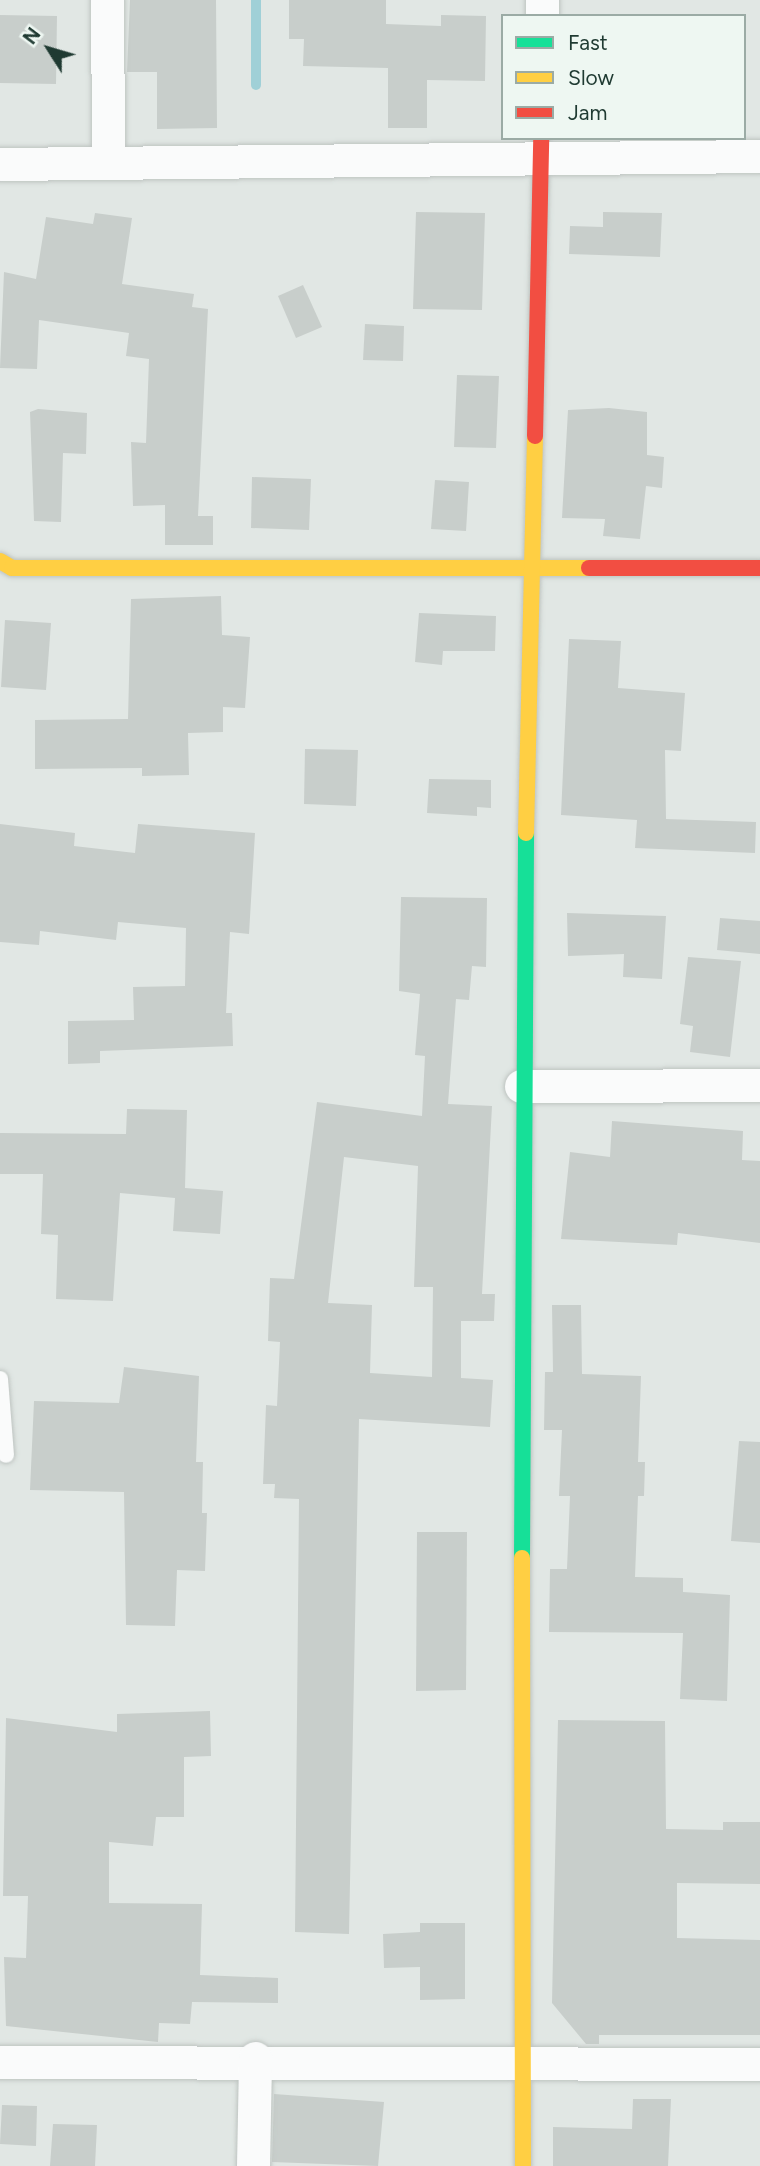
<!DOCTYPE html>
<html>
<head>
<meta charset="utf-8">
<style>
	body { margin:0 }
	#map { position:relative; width:760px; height:2166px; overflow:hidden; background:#e1e7e4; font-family:Figtree,sans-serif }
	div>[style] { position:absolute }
	.stream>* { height:10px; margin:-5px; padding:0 5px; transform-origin:5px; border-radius:5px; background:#a0d0d7 }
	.building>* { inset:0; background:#c8cecb }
	.roads { filter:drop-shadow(0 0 2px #bec4c1) drop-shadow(0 0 2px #bec4c1) }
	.lane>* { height:16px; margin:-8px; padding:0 8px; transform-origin:8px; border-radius:8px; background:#fafbfb }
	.street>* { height:33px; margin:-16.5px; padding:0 16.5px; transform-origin:16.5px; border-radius:16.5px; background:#fafbfb }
	.fast>* { height:16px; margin:-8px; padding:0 8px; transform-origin:8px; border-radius:8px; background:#16e098 }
	.slow>* { height:16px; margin:-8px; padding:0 8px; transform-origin:8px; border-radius:8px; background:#ffcf43 }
	.jam>* { height:16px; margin:-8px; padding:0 8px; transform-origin:8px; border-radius:8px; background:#f24e42 }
	span { translate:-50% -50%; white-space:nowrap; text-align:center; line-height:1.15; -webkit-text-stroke:6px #eef7f2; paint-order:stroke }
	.legend { position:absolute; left:501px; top:14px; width:245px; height:126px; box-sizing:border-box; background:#eef7f2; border:2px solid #9baba5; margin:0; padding:9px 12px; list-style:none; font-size:21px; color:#1f3a32 }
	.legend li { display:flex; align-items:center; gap:14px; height:35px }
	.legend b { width:35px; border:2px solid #9baba5 }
	.north { position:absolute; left:14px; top:14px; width:70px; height:70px; -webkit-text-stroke:5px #eef7f2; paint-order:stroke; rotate:307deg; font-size:19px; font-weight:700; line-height:28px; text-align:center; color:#1f3a32 }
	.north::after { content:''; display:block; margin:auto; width:24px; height:32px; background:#1f3a32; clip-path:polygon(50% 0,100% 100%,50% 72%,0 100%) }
</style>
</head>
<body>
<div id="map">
	<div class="stream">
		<i style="left:256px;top:0;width:85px;rotate:90deg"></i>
	</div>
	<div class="building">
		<i style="clip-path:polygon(130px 0,216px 0,217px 128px,157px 129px,157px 72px,127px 72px)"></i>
		<i style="clip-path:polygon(289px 0,386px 0,386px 24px,441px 26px,441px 15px,486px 16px,485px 81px,427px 80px,427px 128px,388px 128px,388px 68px,303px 66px,304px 39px,289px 39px)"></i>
		<i style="clip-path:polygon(0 15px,57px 16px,56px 84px,0 83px)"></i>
		<i style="clip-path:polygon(416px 212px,485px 213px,482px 310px,413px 309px)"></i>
		<i style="clip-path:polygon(603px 212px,662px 213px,660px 257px,569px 254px,570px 226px,603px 227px)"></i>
		<i style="clip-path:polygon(95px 213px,132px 218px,122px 284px,194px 294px,192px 307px,208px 309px,198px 516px,213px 516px,213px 545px,165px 545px,165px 505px,133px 506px,131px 442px,146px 443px,149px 359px,126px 356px,129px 333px,39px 320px,37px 369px,0 368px,4px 272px,36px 279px,46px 217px,93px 224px)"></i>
		<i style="clip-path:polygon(303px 285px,322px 327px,296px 338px,278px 296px)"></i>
		<i style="clip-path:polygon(365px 324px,404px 326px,403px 361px,363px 360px)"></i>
		<i style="clip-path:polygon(457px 375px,499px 376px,496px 448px,454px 447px)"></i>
		<i style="clip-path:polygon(609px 408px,647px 412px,647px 455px,664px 457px,662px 488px,646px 486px,640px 539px,603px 536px,605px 519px,562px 518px,568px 410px)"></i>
		<i style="clip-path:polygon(38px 409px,87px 413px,86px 454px,63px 453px,61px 522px,34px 521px,30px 412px)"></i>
		<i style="clip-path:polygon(252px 477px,311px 479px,309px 530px,251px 528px)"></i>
		<i style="clip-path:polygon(435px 480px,469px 482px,466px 531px,431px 529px)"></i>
		<i style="clip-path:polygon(221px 596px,222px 635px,250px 637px,245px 708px,223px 707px,223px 732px,188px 733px,189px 775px,142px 776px,142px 768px,35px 769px,35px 720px,128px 719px,131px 599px)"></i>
		<i style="clip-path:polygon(419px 613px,496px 616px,495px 651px,443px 651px,442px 665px,415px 662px)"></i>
		<i style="clip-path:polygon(5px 620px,51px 623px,46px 690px,1px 687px)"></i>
		<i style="clip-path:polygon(569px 639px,621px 641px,618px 688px,685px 693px,681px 751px,665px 750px,666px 819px,756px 822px,755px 853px,635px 848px,637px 820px,561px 815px)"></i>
		<i style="clip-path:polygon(305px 749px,358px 750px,356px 806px,304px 804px)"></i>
		<i style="clip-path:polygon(429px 779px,491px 780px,491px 808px,477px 807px,477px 816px,427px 813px)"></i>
		<i style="clip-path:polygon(0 824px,75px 833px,74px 846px,135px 853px,138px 824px,255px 833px,249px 934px,230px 932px,226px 1013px,232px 1013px,233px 1046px,100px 1051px,100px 1063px,68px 1064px,68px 1021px,134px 1020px,133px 987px,185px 986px,186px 928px,118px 922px,116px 940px,40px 931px,39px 945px,0 942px)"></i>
		<i style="clip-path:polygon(evenodd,401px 897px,487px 898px,486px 967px,472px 966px,469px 1000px,456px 999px,448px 1104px,492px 1106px,482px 1294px,495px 1294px,494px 1321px,461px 1321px,461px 1378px,493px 1380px,490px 1427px,359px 1419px,349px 1934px,295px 1932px,299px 1499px,274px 1498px,275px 1484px,263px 1484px,266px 1405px,277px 1406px,280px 1342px,268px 1341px,270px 1278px,294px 1279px,317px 1102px,422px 1116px,425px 1056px,415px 1055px,420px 994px,399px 991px,401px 897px,344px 1157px,418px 1166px,414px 1287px,433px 1287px,432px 1377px,370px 1373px,372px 1305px,328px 1303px,344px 1157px)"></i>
		<i style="clip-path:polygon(567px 913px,666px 916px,662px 979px,623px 977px,624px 954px,568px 956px)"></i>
		<i style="clip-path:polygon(720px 918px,760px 921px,760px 954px,717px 950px)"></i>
		<i style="clip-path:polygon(688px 957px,741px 961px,730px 1057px,690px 1052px,693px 1026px,680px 1024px)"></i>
		<i style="clip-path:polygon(127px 1109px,187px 1110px,185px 1188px,223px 1191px,220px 1234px,173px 1231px,175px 1198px,120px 1193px,113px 1301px,56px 1299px,58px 1235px,41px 1234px,43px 1174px,0 1174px,0 1133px,126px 1134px)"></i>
		<i style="clip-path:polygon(612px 1121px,743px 1131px,742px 1160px,760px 1161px,760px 1243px,678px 1233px,677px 1245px,561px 1239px,570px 1152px,610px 1157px)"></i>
		<i style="clip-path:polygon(552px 1305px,581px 1305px,582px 1374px,641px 1376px,638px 1462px,645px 1462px,644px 1496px,638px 1496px,635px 1577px,683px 1578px,683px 1592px,730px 1595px,727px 1701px,680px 1699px,683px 1633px,549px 1632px,550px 1569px,567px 1569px,570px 1496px,559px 1496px,562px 1430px,544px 1430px,545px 1372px,553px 1372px)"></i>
		<i style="clip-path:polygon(124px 1367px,199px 1376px,196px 1462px,203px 1462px,202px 1513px,207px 1513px,205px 1571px,177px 1570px,175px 1626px,126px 1625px,124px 1492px,30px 1490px,34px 1401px,119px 1403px)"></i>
		<i style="clip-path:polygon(739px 1441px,760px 1442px,760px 1543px,731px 1541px)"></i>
		<i style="clip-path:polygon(417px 1532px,467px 1532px,466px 1690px,416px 1691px)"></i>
		<i style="clip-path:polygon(210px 1711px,211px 1756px,184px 1757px,184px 1817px,156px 1817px,153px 1846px,109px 1842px,109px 1903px,202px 1904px,200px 1975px,278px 1978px,278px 2003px,192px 2002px,190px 2024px,159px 2023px,158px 2042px,6px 2026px,4px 1957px,26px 1958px,28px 1896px,3px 1896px,6px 1718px,117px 1732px,117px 1714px)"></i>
		<i style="clip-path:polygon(558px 1720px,665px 1721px,666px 1829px,723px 1830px,723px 1822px,760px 1822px,760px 1884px,677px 1883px,677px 1938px,760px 1940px,760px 2035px,599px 2035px,599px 2044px,586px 2044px,552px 2003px)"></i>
		<i style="clip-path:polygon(420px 1923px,465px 1923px,465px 1999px,420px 2000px,420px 1967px,384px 1968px,383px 1934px,420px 1932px)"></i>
		<i style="clip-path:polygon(274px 2094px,384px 2102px,378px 2166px,272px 2162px)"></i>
		<i style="clip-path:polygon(633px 2099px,671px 2099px,668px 2166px,553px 2166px,553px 2127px,632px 2129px)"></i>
		<i style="clip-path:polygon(2px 2105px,37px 2106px,36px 2146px,0 2144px)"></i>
		<i style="clip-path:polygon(53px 2124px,97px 2125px,95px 2166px,50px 2166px)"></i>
	</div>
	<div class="roads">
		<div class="lane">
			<i style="left:0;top:1379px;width:76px;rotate:85.5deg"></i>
		</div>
		<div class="street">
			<i style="left:107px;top:0;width:162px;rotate:89.6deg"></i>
			<i style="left:542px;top:16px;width:16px;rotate:-90deg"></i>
			<i style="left:0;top:164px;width:760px;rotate:-0.6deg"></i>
			<i style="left:521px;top:1086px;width:239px;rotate:-0.2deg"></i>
			<i style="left:0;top:2062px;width:760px;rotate:0.15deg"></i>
			<i style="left:253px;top:2166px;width:108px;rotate:-88.9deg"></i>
		</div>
		<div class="fast">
			<i style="left:522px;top:1558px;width:725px;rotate:-89.68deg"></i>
		</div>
		<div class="slow">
			<i style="left:0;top:561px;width:14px;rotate:30deg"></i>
			<i style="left:12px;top:568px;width:577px"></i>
			<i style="left:526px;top:833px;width:397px;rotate:-88.7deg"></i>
			<i style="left:522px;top:1558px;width:608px;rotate:89.91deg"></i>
		</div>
		<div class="jam">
			<i style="left:535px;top:436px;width:298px;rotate:-88.8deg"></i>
			<i style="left:589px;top:568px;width:171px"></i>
		</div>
	</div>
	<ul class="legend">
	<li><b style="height:9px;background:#16e098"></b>Fast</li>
	<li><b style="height:9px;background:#ffcf43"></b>Slow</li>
	<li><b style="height:9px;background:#f24e42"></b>Jam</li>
	</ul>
	<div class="north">N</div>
</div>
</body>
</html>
